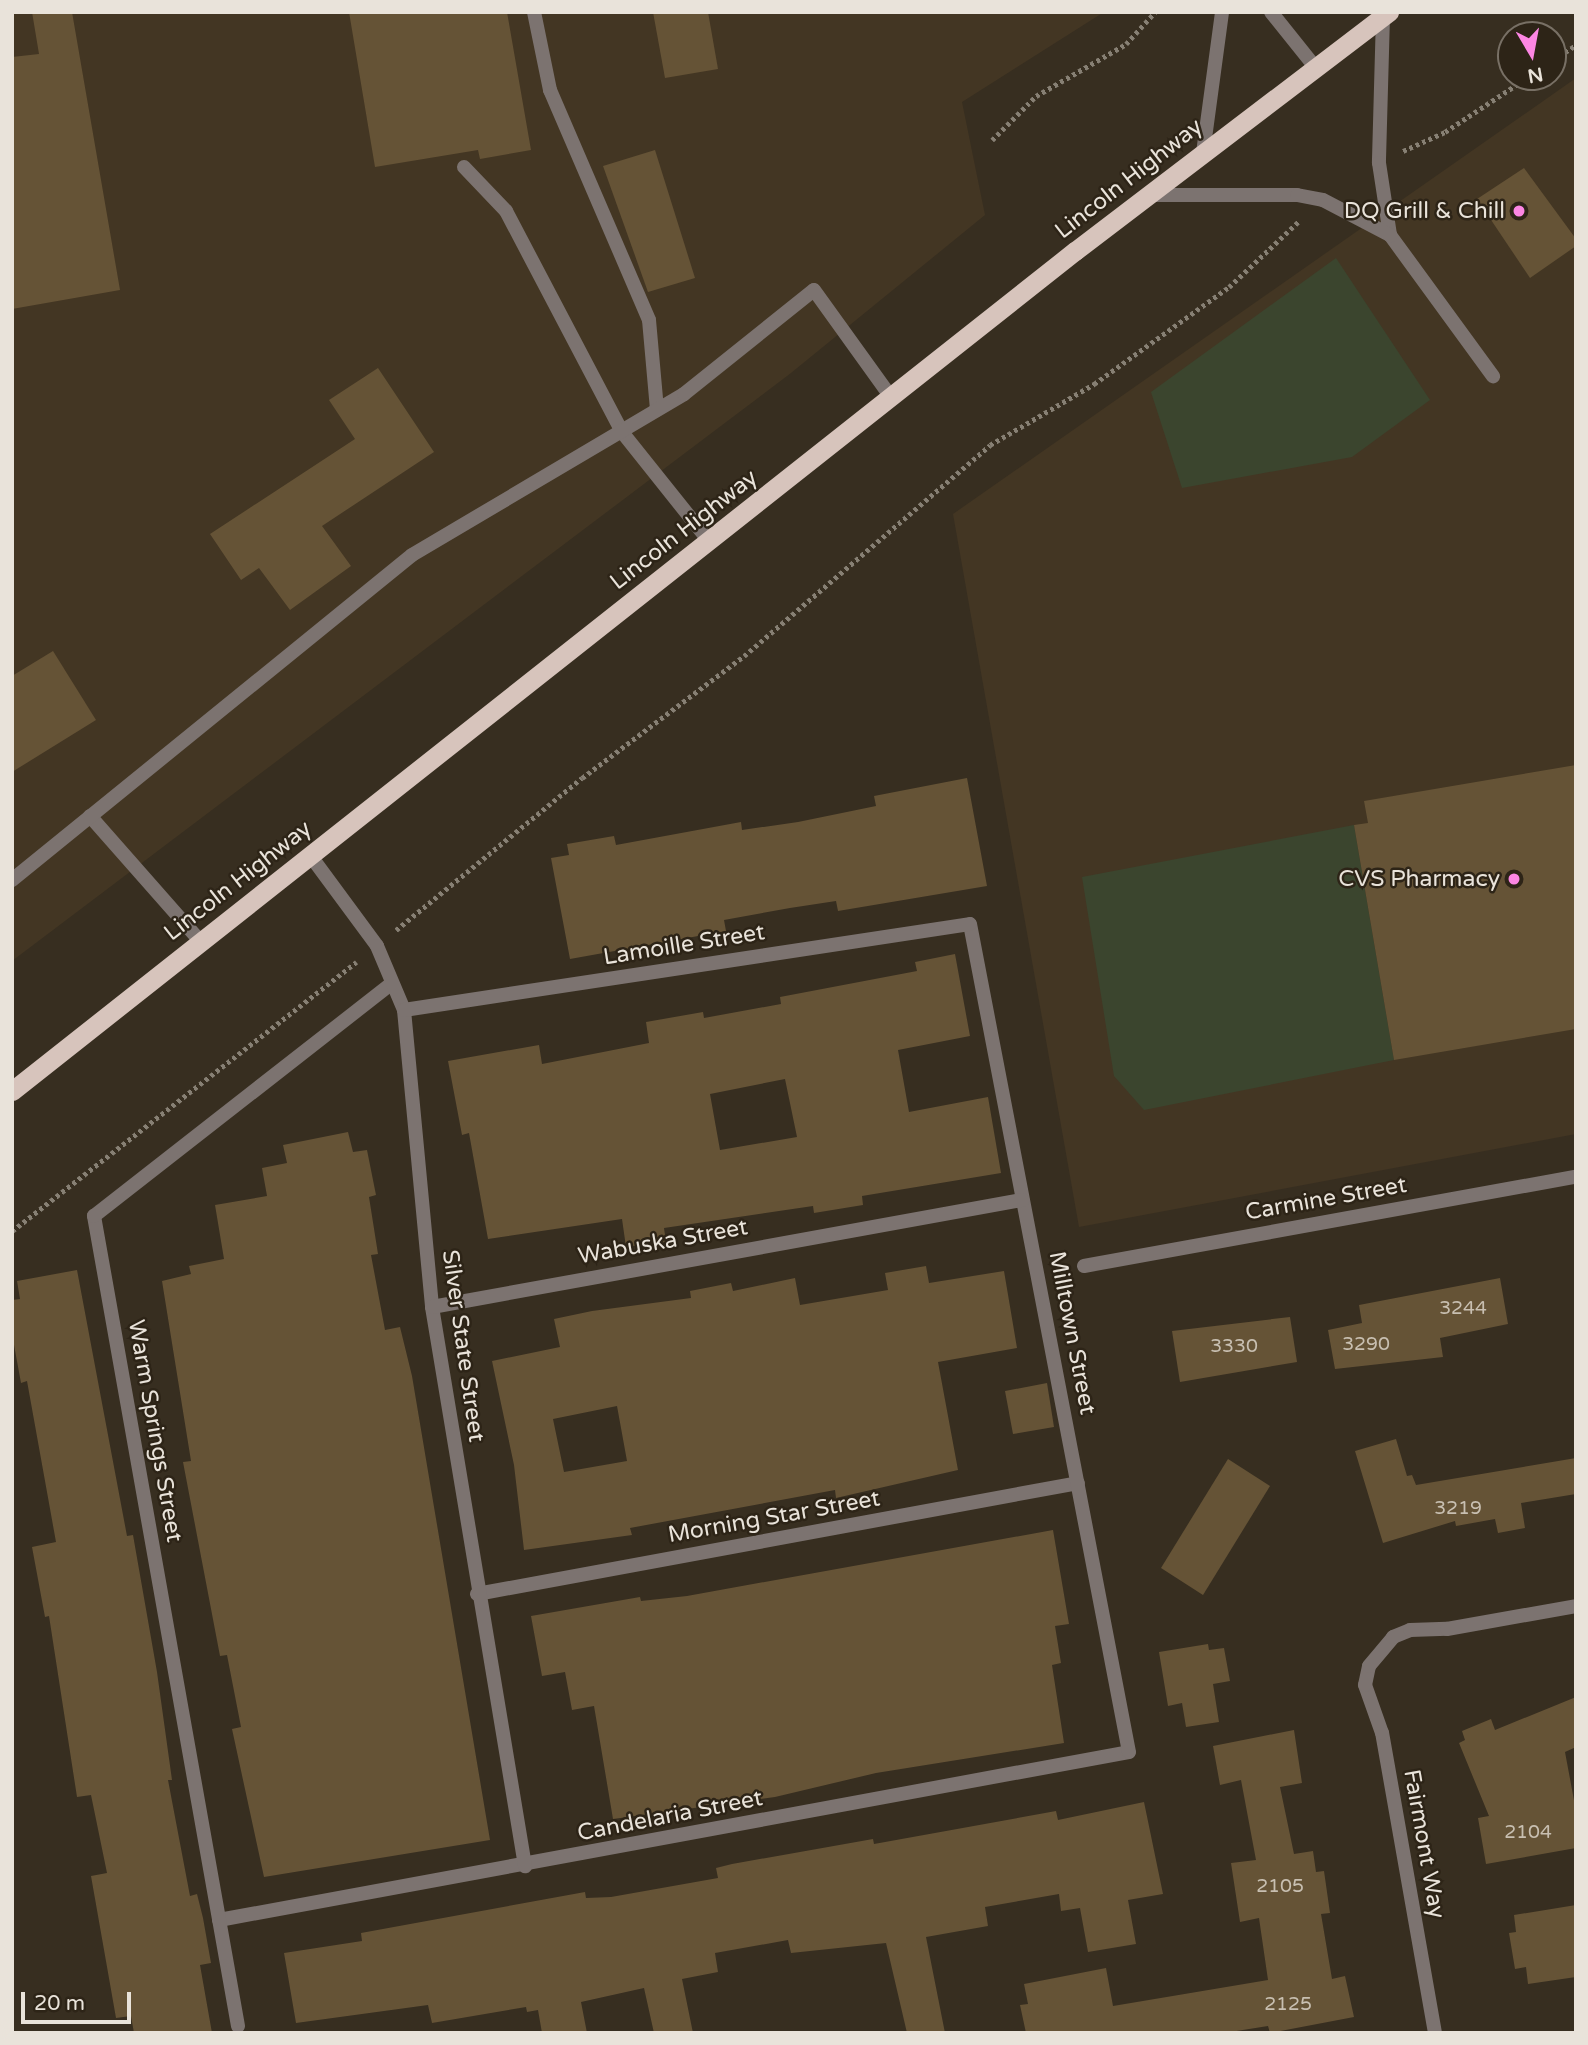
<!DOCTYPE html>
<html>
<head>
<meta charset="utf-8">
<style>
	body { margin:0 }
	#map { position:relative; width:1588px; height:2045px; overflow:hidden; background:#372e20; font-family:"Varela Round",sans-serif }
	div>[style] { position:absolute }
	.built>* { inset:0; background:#433623 }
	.green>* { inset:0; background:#3b452e }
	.building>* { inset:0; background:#655336 }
	.path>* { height:4.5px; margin-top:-2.25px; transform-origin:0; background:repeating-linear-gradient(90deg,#878074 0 3.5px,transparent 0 7px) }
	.service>* { height:14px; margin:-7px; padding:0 7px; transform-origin:7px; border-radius:7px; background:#7c7370 }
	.minor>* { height:14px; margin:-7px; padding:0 7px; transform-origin:7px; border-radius:7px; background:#7c7370 }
	.trunk>* { height:19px; margin:-9.5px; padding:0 9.5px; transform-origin:9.5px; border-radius:9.5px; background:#d7c4bc }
	.dots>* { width:19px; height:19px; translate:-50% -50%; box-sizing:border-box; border:4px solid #2d2417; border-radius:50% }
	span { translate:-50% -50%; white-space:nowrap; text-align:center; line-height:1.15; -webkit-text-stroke:5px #2d2417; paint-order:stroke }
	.number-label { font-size:19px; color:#c8bfb1 }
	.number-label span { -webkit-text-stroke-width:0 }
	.street-label { font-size:23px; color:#e9e3da }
	.poi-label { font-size:23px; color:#e9e3da }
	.right { translate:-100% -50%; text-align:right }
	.frame { position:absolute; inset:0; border:14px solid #e9e3da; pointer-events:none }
	.north { position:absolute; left:1497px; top:21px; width:70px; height:70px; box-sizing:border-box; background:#2d2417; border:2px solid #787065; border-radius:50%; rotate:170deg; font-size:19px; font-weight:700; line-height:28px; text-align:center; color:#e9e3da }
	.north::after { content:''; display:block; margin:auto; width:24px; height:32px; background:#fc86e3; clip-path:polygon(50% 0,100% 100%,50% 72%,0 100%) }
	.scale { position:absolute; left:21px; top:1992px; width:110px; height:32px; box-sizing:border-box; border:4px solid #e9e3da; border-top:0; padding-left:9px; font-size:21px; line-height:24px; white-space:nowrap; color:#e9e3da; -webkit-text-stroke:5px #2d2417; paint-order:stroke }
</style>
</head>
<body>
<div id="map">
	<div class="built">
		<i style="clip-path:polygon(12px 12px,1104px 12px,962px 102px,985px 215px,791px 373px,12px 961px)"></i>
		<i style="clip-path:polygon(1576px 78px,1576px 1134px,1079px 1227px,953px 514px)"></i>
	</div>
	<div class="green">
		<i style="clip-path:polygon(1336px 258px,1430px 400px,1352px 457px,1182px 488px,1151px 392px)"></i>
		<i style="clip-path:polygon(1354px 825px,1394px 1060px,1144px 1110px,1114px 1076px,1082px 877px)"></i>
	</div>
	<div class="building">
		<i style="clip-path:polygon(32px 12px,72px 12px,120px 290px,12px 309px,12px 57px,39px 54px)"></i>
		<i style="clip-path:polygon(349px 12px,507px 12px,531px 150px,480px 159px,478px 150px,375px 167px)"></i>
		<i style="clip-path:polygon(653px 12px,708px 12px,718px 69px,665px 78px)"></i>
		<i style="clip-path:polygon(655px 150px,695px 278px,648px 292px,603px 166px)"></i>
		<i style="clip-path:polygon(1524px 168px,1576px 239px,1576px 246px,1530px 278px,1477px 199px)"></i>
		<i style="clip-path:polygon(378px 368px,434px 452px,322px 526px,351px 566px,290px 610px,259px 568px,241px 580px,210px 534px,355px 439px,329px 400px)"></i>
		<i style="clip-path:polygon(53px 651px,96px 720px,12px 772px,12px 676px)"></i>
		<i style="clip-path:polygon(1576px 765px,1576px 1029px,1394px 1060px,1354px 825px,1368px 823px,1364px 801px)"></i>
		<i style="clip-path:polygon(967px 778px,987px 886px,838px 911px,836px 901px,790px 908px,724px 920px,726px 931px,570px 959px,551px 858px,569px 855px,567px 844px,614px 836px,616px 845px,741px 822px,742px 830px,798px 822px,876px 806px,874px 796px)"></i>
		<i style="clip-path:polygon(evenodd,955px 954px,970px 1036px,898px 1050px,909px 1112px,988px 1097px,1001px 1173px,862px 1196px,863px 1205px,814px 1213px,813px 1206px,664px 1228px,666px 1242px,626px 1247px,622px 1219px,488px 1239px,469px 1133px,462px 1135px,448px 1061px,539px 1045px,542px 1064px,649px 1043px,646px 1022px,703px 1012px,704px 1018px,781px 1004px,780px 997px,917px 971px,915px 962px,955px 954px,785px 1079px,797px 1137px,720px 1150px,710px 1094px,785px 1079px)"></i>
		<i style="clip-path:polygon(348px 1132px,353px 1152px,367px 1150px,376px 1195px,369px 1197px,378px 1254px,371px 1255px,385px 1330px,400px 1327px,412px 1376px,490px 1840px,264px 1877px,232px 1729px,241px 1727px,227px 1655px,220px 1656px,183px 1462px,191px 1461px,162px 1281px,191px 1274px,189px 1266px,224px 1259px,215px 1205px,267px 1196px,262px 1168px,287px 1163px,283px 1145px)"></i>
		<i style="clip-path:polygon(evenodd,926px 1266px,929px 1283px,1004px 1271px,1017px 1348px,938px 1362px,958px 1470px,836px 1498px,835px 1490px,630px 1528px,632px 1535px,524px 1550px,514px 1465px,492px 1361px,560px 1347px,554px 1319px,592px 1311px,691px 1298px,690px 1291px,731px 1283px,733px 1291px,795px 1278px,800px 1305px,888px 1290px,885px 1273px,926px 1266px,617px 1406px,627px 1461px,564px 1472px,553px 1419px,617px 1406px)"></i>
		<i style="clip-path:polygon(77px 1270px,127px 1536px,133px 1535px,157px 1672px,172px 1780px,168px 1780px,190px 1896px,197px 1894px,203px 1918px,211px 1963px,200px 1965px,212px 2033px,134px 2033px,131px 2016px,116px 2018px,91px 1876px,107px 1873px,91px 1795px,77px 1797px,49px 1616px,45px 1617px,32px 1547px,56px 1542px,27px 1381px,21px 1383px,12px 1334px,12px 1300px,20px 1299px,17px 1281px)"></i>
		<i style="clip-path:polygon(1500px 1278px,1508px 1324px,1440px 1338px,1443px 1357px,1335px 1369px,1328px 1330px,1362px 1323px,1359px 1305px)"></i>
		<i style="clip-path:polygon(1290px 1317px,1297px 1362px,1180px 1382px,1172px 1331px)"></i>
		<i style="clip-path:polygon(1047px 1383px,1054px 1427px,1013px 1434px,1005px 1391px)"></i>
		<i style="clip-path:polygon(1396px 1439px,1407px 1476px,1412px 1475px,1416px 1485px,1576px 1458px,1576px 1494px,1521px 1503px,1525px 1528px,1498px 1533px,1495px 1519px,1456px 1526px,1455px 1521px,1383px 1543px,1355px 1451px)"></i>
		<i style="clip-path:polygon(1228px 1459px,1270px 1486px,1203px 1595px,1161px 1568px)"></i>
		<i style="clip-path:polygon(1053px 1530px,1069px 1624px,1055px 1626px,1061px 1663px,1052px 1665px,1064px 1743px,876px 1773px,775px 1797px,613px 1819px,594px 1706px,572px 1710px,565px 1672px,542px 1676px,531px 1616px,640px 1597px,641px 1601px,687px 1596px)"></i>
		<i style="clip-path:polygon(1208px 1644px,1209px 1650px,1224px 1648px,1230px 1681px,1213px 1684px,1219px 1722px,1186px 1727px,1182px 1703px,1168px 1706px,1159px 1652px)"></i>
		<i style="clip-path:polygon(1576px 1697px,1576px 1747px,1565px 1752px,1576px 1811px,1576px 1848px,1486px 1864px,1478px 1818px,1489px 1816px,1459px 1743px,1465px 1740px,1462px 1731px,1491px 1719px,1495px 1730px)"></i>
		<i style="clip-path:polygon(1294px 1730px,1302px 1783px,1280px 1787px,1294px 1854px,1313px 1851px,1316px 1872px,1324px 1871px,1330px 1913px,1321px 1914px,1332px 1979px,1345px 1976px,1354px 2017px,1270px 2033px,1268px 2026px,1224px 2033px,1026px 2033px,1020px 2005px,1028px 2004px,1024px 1984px,1106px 1968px,1113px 2006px,1268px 1980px,1259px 1918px,1240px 1922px,1231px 1863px,1256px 1860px,1241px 1780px,1220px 1785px,1213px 1746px)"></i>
		<i style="clip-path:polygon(1144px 1802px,1163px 1894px,1128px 1900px,1136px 1944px,1088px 1952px,1080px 1908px,1061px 1911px,1059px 1894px,985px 1907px,988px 1926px,926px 1937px,945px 2033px,907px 2033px,886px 1943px,791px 1953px,788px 1940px,715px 1953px,718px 1972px,682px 1979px,693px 2033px,654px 2033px,644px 1988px,581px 2002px,587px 2033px,542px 2033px,538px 2010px,527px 2012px,526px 2007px,432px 2023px,428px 2005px,296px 2023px,284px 1953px,362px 1941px,361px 1933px,585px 1892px,586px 1898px,611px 1897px,718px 1878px,716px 1868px,732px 1864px,873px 1839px,874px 1844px,1056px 1811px,1058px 1820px)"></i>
		<i style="clip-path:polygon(1576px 1905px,1576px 1977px,1528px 1984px,1526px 1967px,1515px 1969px,1509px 1933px,1516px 1932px,1514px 1915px)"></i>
	</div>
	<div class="path">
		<i style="left:1553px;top:60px;width:27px;rotate:-33deg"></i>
		<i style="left:992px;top:140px;width:62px;rotate:-45deg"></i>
		<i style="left:1036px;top:96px;width:104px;rotate:-30deg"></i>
		<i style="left:1126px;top:44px;width:43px;rotate:-47.8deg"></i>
		<i style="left:1403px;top:151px;width:46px;rotate:-24.3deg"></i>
		<i style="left:1445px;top:132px;width:100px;rotate:-33.5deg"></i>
		<i style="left:396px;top:930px;width:240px;rotate:-39.3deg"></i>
		<i style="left:582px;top:778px;width:203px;rotate:-37deg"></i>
		<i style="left:744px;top:656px;width:324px;rotate:-40.6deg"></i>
		<i style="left:990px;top:445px;width:121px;rotate:-30.4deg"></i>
		<i style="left:1094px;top:384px;width:166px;rotate:-35.7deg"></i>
		<i style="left:1229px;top:287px;width:95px;rotate:-43.3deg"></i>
		<i style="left:12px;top:1231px;width:437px;rotate:-38deg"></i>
	</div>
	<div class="service">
		<i style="left:534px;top:12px;width:80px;rotate:78.4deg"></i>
		<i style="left:550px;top:90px;width:250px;rotate:66.7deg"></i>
		<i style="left:649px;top:320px;width:90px;rotate:84.9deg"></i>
		<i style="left:1271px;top:12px;width:70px;rotate:51.3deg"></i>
		<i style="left:1383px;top:16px;width:147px;rotate:91.6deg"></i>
		<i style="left:1379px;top:163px;width:73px;rotate:81.3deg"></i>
		<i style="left:1390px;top:235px;width:175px;rotate:53.9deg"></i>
		<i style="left:1203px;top:153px;width:142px;rotate:-82.3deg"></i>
		<i style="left:464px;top:167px;width:61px;rotate:46.3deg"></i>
		<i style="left:506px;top:211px;width:250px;rotate:62.3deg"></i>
		<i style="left:622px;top:432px;width:139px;rotate:51.4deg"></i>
		<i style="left:1147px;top:195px;width:150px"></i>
		<i style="left:1297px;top:195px;width:26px;rotate:11deg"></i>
		<i style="left:1323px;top:200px;width:76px;rotate:27.6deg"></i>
		<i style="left:90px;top:816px;width:168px;rotate:48.6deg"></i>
		<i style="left:12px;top:880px;width:515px;rotate:-39.09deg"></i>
		<i style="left:412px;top:555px;width:316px;rotate:-30.6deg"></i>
		<i style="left:684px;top:394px;width:166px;rotate:-38.7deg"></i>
		<i style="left:814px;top:290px;width:132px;rotate:54.3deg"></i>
		<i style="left:477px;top:1594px;width:611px;rotate:-10.46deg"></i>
		<i style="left:219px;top:1920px;width:925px;rotate:-10.46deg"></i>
		<i style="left:1129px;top:1752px;width:843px;rotate:-100.87deg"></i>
		<i style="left:238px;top:2026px;width:823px;rotate:-100.08deg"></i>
		<i style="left:94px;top:1216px;width:378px;rotate:-38deg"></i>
	</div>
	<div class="minor">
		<i style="left:310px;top:855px;width:113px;rotate:53.6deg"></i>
		<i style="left:377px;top:946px;width:69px;rotate:67.1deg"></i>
		<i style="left:404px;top:1010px;width:298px;rotate:84.6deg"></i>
		<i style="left:432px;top:1307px;width:567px;rotate:80.55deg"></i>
		<i style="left:404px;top:1010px;width:572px;rotate:-8.64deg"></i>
		<i style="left:1084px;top:1266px;width:500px;rotate:-10.3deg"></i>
		<i style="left:432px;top:1307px;width:600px;rotate:-10.28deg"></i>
		<i style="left:1435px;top:2033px;width:305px;rotate:-100deg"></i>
		<i style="left:1382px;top:1733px;width:51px;rotate:-109.5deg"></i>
		<i style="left:1365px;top:1685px;width:19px;rotate:-78deg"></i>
		<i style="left:1369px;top:1666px;width:38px;rotate:-50deg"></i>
		<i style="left:1393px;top:1637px;width:18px;rotate:-22deg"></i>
		<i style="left:1410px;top:1630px;width:37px;rotate:-2deg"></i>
		<i style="left:1447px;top:1629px;width:131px;rotate:-10.1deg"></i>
	</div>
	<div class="trunk">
		<i style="left:12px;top:1091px;width:1355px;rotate:-38.32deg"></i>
		<i style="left:1075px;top:251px;width:395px;rotate:-37.3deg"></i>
	</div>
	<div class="dots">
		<i style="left:1519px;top:211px;background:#fc86e3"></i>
		<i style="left:1514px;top:879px;background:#fc86e3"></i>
	</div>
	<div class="number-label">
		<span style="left:1463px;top:1309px">3244</span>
		<span style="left:1366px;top:1345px">3290</span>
		<span style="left:1234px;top:1347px">3330</span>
		<span style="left:1458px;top:1509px">3219</span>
		<span style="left:1528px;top:1833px">2104</span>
		<span style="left:1280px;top:1887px">2105</span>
		<span style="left:1288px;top:2005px">2125</span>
	</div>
	<div class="street-label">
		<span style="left:1129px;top:179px;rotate:-38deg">Lincoln Highway</span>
		<span style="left:684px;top:530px;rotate:-38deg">Lincoln Highway</span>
		<span style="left:238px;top:881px;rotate:-38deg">Lincoln Highway</span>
		<span style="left:684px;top:945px;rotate:-9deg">Lamoille Street</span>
		<span style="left:1326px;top:1199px;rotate:-10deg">Carmine Street</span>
		<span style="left:663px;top:1242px;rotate:-10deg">Wabuska Street</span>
		<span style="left:1072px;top:1333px;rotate:79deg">Milltown Street</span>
		<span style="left:463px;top:1346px;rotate:82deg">Silver State Street</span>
		<span style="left:155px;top:1431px;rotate:80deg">Warm Springs Street</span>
		<span style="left:774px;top:1517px;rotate:-10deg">Morning Star Street</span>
		<span style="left:670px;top:1816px;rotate:-11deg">Candelaria Street</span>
		<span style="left:1424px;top:1844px;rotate:80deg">Fairmont Way</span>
	</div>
	<div class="poi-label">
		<span class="right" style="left:1505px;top:211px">DQ Grill &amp; Chill</span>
		<span class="right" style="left:1500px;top:879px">CVS Pharmacy</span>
	</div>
	<div class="frame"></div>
	<div class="north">N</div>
	<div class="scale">20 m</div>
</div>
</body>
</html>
